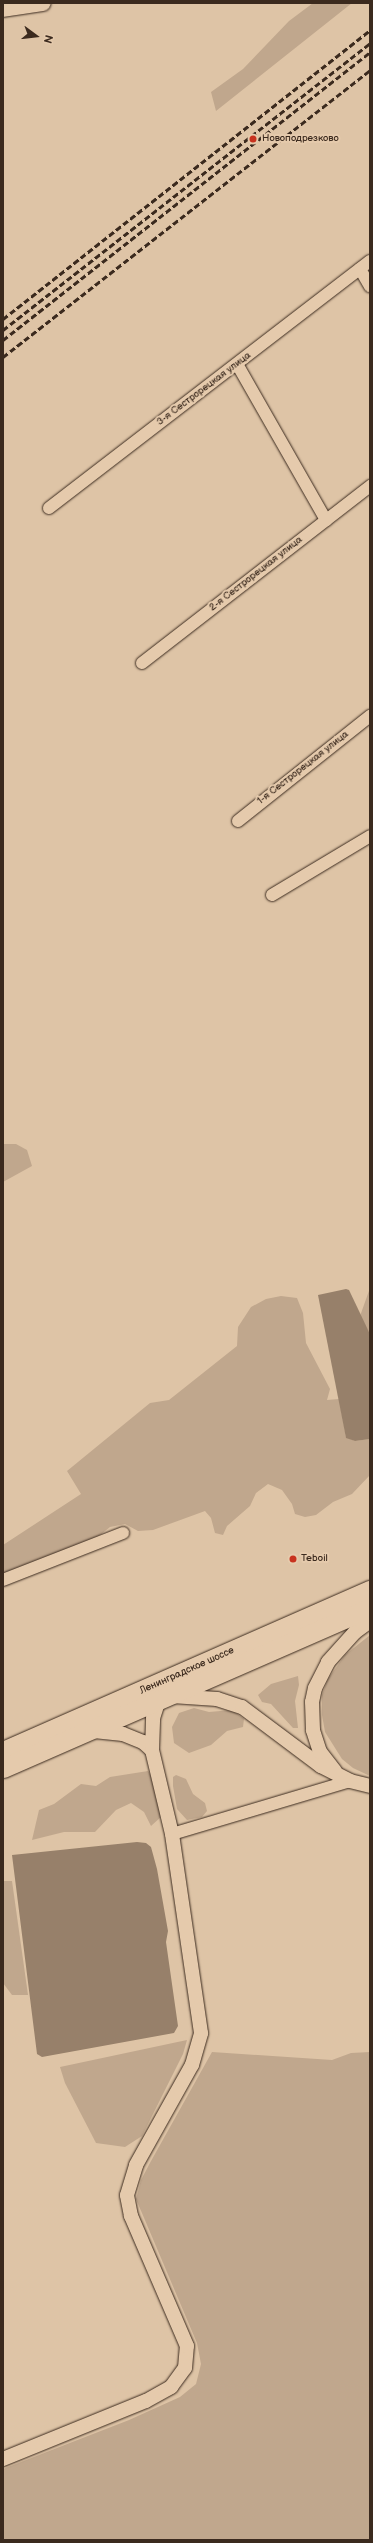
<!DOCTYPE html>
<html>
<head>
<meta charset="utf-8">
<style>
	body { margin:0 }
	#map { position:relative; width:373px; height:2543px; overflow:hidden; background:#dec4a6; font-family:"Balsamiq Sans",sans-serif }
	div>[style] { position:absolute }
	.green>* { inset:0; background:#c0a78d }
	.water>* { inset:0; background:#97806a }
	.roads { filter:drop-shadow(0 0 1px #3b2a1e) drop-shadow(0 0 1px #3b2a1e) }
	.minor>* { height:12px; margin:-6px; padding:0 6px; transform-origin:6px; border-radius:6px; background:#e5caac }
	.tertiary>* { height:14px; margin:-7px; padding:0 7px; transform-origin:7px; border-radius:7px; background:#e5caac }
	.secondary>* { height:16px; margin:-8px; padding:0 8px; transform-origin:8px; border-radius:8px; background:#e5caac }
	.trunk>* { height:19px; margin:-9.5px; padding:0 9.5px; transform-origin:9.5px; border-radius:9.5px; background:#e5caac }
	.rail>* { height:3px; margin-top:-1.5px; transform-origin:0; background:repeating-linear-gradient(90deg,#3b2a1e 0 6px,transparent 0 9px) }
	.dots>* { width:11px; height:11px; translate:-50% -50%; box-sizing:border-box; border:2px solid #e5caac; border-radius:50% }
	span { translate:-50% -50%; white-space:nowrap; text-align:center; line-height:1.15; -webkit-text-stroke:4px #e5caac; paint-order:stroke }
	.poi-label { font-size:10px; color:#3b2a1e }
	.left { translate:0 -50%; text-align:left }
	.street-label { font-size:10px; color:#3b2a1e }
	.frame { position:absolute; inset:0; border:4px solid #3b2a1e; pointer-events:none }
	.north { position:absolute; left:16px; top:16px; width:40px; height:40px; -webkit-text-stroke:3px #e5caac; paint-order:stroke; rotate:105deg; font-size:11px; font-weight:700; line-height:16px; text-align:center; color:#3b2a1e }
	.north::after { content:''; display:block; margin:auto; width:14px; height:18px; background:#3b2a1e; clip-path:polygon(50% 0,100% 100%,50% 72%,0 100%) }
</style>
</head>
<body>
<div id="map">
	<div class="green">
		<i style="clip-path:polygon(313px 3px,352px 3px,216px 111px,211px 92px,243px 69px,289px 21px)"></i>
		<i style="clip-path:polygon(3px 1144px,16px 1144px,27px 1150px,32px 1166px,3px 1182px)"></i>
		<i style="clip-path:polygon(370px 1288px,370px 1353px,369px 1332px,360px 1316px)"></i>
		<i style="clip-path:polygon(281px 1296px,297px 1298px,303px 1313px,306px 1343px,330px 1389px,327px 1400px,339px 1399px,346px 1437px,355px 1441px,370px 1439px,370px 1475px,352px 1494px,333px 1502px,316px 1515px,305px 1517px,295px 1514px,292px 1504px,282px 1490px,268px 1484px,256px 1493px,250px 1506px,227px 1526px,223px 1535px,215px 1533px,211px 1518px,205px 1511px,153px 1530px,138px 1531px,125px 1524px,110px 1527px,90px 1543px,3px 1574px,3px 1545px,81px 1494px,67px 1471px,150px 1403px,169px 1400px,237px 1346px,238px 1327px,251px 1307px,266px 1299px)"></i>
		<i style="clip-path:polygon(370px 1635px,370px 1776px,353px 1768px,342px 1759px,325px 1732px,322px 1715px,322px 1695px,328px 1679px,345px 1655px)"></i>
		<i style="clip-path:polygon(298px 1676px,299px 1685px,295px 1701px,298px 1728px,293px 1728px,271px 1704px,262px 1702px,258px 1695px,271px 1684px)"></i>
		<i style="clip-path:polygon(194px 1708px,209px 1712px,232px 1710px,244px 1719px,243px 1727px,227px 1731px,211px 1745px,189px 1753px,174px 1743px,172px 1727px,179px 1713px)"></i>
		<i style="clip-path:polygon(148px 1771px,157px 1785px,162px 1816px,151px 1826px,144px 1812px,131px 1803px,116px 1810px,95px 1832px,64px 1832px,32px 1840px,39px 1810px,54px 1804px,81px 1784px,96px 1786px,110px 1777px)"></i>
		<i style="clip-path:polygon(176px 1775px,186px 1779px,193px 1794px,205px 1803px,207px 1811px,202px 1817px,187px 1820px,177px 1809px,173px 1786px,173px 1777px)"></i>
		<i style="clip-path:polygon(3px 1881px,12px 1881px,28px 1995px,12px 1995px,3px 1983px)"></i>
		<i style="clip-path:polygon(187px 2040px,183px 2054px,142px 2136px,125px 2147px,96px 2143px,65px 2083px,60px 2067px)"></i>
		<i style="clip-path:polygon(212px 2052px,332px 2060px,351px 2053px,370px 2052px,370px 2540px,3px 2540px,3px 2469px,129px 2420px,180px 2397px,196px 2384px,201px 2364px,197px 2343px,136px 2199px,141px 2180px,151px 2161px)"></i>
	</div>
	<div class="water">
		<i style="clip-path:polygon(346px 1289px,349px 1290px,369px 1332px,370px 1439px,355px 1441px,346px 1438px,318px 1295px)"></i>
		<i style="clip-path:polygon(137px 1842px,146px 1843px,151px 1847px,157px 1869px,168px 1931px,166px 1942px,178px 2026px,174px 2033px,42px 2057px,37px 2054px,12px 1855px)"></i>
	</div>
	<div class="roads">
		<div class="minor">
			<i style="left:360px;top:269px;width:20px;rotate:60deg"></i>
			<i style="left:237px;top:364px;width:180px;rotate:60.3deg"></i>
			<i style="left:49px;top:508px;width:405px;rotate:-37.6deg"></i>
			<i style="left:142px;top:663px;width:289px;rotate:-37.8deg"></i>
			<i style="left:238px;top:821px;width:169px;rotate:-38.5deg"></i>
			<i style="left:272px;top:895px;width:114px;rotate:-31deg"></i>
			<i style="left:3px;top:1580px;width:129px;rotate:-21.4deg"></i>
			<i style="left:172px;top:1834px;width:186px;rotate:-16.6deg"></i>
		</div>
		<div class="tertiary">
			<i style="left:172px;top:1696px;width:45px;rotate:3.8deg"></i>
			<i style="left:217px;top:1699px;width:26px;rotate:18deg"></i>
			<i style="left:242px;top:1707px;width:99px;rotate:36.8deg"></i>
			<i style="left:321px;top:1766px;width:33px;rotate:27deg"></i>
			<i style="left:350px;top:1781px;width:21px;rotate:14deg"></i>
			<i style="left:94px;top:1731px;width:29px;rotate:6deg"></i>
			<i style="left:123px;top:1734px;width:22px;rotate:22deg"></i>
			<i style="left:143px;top:1742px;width:12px;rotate:42deg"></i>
			<i style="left:335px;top:1771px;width:24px;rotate:-128deg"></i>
			<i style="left:320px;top:1752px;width:23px;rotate:-108deg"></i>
			<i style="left:313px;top:1730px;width:28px;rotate:-92deg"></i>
			<i style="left:312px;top:1702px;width:14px;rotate:-78deg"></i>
			<i style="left:315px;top:1688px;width:29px;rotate:-63deg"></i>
			<i style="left:328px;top:1662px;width:40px;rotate:-48deg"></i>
			<i style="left:355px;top:1632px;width:19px;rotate:-36deg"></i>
			<i style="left:3px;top:2459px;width:154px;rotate:-22.1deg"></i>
			<i style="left:146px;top:2401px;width:29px;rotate:-29deg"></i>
			<i style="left:171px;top:2387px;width:24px;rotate:-54deg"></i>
			<i style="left:185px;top:2368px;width:22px;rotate:-85deg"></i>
			<i style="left:187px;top:2346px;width:142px;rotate:-113.3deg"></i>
			<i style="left:131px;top:2216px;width:21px;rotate:-101deg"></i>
			<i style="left:127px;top:2195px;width:31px;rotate:-73deg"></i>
			<i style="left:136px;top:2165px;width:115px;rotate:-60.8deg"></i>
			<i style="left:192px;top:2065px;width:33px;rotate:-74deg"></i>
			<i style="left:201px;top:2033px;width:201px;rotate:-98.3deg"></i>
			<i style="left:172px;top:1834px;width:86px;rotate:-103.4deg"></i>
			<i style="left:152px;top:1750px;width:32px;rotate:-88deg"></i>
			<i style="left:153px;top:1718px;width:20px;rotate:-72deg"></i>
		</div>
		<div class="secondary">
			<i style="left:3px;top:9px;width:40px;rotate:-8.5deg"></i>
		</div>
		<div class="trunk">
			<i style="left:3px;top:1751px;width:401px;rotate:-23.7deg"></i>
			<i style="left:3px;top:1768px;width:400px;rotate:-23.6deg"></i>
		</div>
	</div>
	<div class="rail">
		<i style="left:3px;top:319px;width:467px;rotate:-38.2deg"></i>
		<i style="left:3px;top:330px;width:466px;rotate:-38deg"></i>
		<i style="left:3px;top:340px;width:467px;rotate:-38.1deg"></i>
		<i style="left:3px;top:357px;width:466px;rotate:-38deg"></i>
	</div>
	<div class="dots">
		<i style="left:253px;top:139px;background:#c8321e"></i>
		<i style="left:293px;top:1559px;background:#c8321e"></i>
	</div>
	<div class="poi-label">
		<span class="left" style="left:262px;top:139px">Новоподрезково</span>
		<span class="left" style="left:301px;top:1559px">Teboil</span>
	</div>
	<div class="street-label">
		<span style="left:204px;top:389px;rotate:-37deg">3-я Сестрорецкая улица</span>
		<span style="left:256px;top:574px;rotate:-38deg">2-я Сестрорецкая улица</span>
		<span style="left:303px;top:768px;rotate:-38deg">1-я Сестрорецкая улица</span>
		<span style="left:187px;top:1671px;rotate:-24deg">Ленинградское шоссе</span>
	</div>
	<div class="frame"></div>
	<div class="north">N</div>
</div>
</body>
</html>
